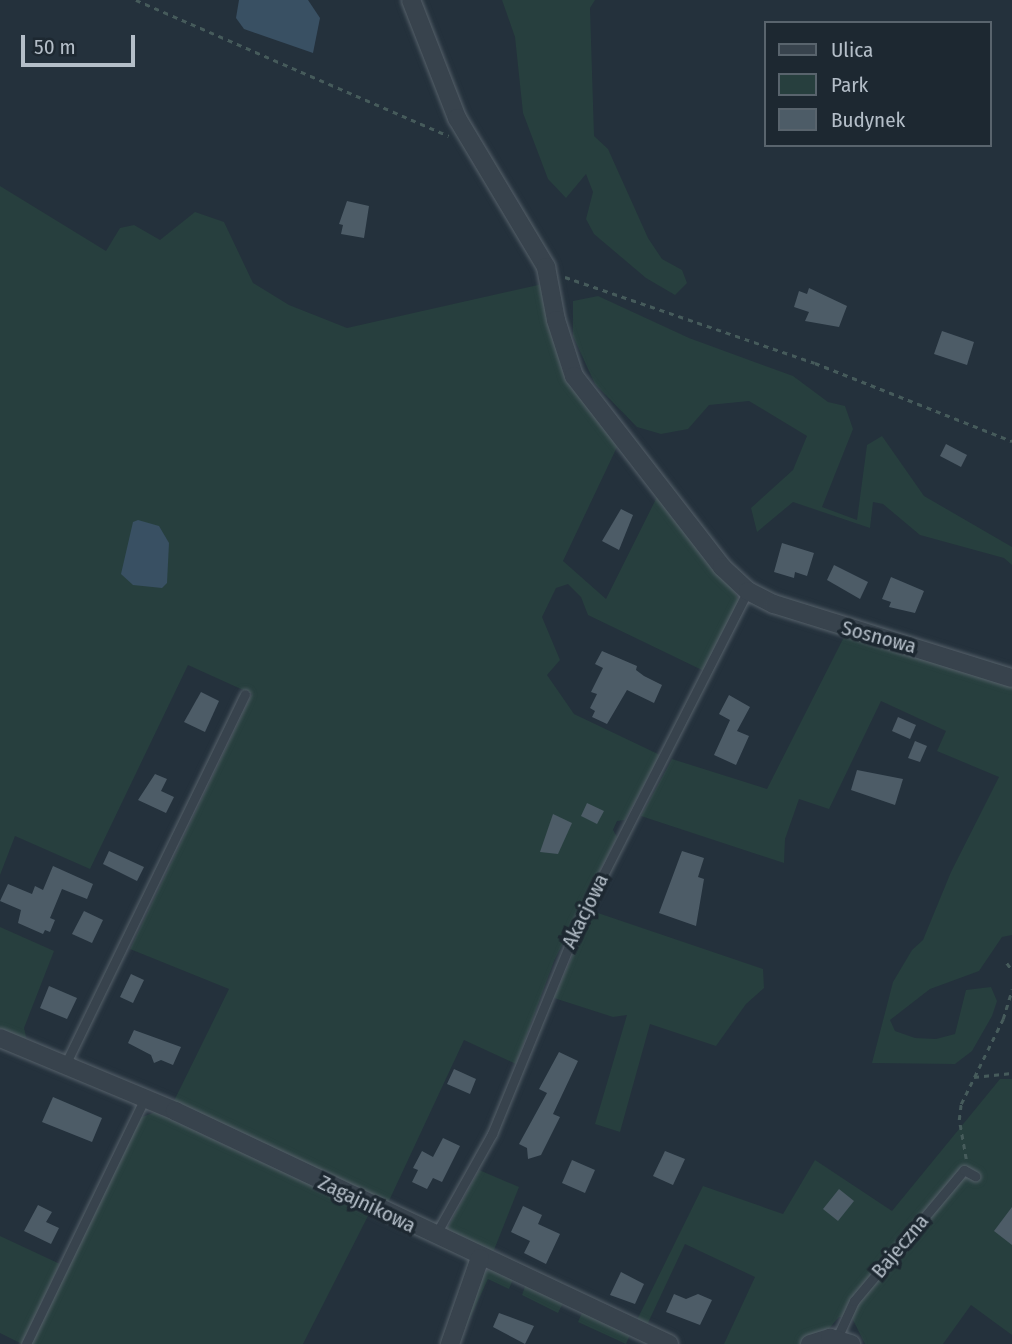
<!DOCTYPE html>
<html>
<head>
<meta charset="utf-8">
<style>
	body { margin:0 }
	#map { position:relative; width:1012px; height:1344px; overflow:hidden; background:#24313c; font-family:"Fira Sans Condensed",sans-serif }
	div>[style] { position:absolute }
	.green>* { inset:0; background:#273f3e }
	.water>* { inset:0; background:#395063 }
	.building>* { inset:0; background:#4d5c67 }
	.path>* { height:2.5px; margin-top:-1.25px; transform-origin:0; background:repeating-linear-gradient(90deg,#465b5b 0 5px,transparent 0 10px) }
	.roads { filter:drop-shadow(0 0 2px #56616a) drop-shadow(0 0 2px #56616a) }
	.service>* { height:9px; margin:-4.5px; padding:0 4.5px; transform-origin:4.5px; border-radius:4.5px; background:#38434d }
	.minor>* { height:18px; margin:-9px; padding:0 9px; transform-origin:9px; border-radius:9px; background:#38434d }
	span { translate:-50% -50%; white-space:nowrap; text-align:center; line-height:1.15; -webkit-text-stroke:7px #1d2831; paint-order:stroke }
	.street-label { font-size:21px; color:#b4bec8 }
	.legend { position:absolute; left:764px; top:21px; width:228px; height:126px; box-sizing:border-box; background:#1d2831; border:2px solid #59646d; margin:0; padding:9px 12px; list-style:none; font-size:21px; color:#b4bec8 }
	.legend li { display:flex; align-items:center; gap:14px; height:35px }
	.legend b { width:35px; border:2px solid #59646d }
	.scale { position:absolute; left:21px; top:35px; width:114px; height:32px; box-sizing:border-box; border:4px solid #b4bec8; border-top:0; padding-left:9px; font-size:21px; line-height:24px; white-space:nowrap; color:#b4bec8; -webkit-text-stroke:5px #1d2831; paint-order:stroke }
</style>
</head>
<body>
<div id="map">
	<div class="green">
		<i style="clip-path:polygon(502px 0,595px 0,590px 8px,594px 136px,608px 149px,648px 238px,662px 259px,682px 270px,687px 283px,675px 295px,646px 278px,594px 234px,586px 219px,593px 192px,586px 174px,566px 198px,548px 179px,523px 113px,515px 37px)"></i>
		<i style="clip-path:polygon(0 186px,106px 251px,120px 228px,134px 225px,160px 240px,195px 212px,224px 222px,253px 283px,289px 305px,347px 328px,547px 283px,596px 410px,617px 447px,563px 561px,606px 599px,657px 497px,736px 594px,739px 602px,704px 671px,588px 615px,581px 597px,568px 584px,556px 588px,542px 617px,560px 660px,547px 675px,574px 714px,660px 755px,625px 820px,617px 821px,613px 830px,617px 837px,554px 961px,516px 1064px,464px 1040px,387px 1205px,172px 1105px,229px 989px,130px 949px,252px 694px,188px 665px,90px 869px,15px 836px,0 875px)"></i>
		<i style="clip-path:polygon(598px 296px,689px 338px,793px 376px,828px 402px,845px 406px,853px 429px,822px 507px,857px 520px,867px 445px,882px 436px,924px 496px,1012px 547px,1012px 565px,1004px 558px,920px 535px,883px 504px,873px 502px,870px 528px,793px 502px,757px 532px,751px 508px,793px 470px,807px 436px,749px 401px,709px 405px,688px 429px,661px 434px,637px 427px,595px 384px,573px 336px,573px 301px)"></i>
		<i style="clip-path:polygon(845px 635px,1012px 685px,1012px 935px,1002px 937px,979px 971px,930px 989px,890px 1020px,895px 1031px,915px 1038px,936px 1039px,955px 1034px,966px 990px,991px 987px,997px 1001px,992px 1016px,972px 1051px,955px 1064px,872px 1063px,893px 982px,912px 950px,923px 940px,951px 872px,999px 777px,937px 751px,946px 731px,881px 701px,829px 809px,799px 799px,785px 839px,784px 863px,641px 816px,672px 759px,767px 789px)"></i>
		<i style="clip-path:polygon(592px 911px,763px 969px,764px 988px,746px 1004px,716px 1046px,650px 1024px,620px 1132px,595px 1124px,627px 1015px,613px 1017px,554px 998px)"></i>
		<i style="clip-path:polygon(0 927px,54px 951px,24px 1028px,27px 1041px,0 1030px)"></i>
		<i style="clip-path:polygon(1000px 1079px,1012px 1079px,1012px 1335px,971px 1305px,943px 1344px,865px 1344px,852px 1318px,839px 1317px,827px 1331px,801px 1344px,724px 1344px,755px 1277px,685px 1244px,646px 1327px,636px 1322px,703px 1186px,783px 1214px,815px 1160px,892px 1211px)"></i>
		<i style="clip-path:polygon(155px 1112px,370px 1212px,303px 1344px,30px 1344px,140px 1118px)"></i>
		<i style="clip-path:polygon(479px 1170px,519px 1187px,492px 1255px,444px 1234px)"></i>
		<i style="clip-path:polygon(0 1236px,60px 1264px,22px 1344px,0 1333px)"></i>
		<i style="clip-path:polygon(496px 1268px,515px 1274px,509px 1289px,488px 1279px,458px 1344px,483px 1272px)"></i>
		<i style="clip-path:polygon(527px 1281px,565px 1299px,558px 1313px,522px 1295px)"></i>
		<i style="clip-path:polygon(584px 1308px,632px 1330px,626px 1344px,578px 1322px)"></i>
	</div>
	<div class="water">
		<i style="clip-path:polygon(239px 0,308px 0,320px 18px,313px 53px,244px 29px,236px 18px)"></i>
		<i style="clip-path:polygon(138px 520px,159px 526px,169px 543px,167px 583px,162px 588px,133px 585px,121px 574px,133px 522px)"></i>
	</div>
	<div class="building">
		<i style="clip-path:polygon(347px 201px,369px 206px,364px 238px,341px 234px,343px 225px,339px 224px)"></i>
		<i style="clip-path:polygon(809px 288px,847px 306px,839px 327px,805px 321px,809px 312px,794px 307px,799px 291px,807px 294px)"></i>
		<i style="clip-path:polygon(942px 331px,974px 342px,967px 365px,934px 354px)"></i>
		<i style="clip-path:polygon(946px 444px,967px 455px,961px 467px,940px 456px)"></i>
		<i style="clip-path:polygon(621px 509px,633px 515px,619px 550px,602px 541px)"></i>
		<i style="clip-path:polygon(782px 543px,814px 553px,807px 576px,795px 572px,794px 578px,774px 572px)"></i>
		<i style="clip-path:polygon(834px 565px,868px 582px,860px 599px,827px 580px)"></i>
		<i style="clip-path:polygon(891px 577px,924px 591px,915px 613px,889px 607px,891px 602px,882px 599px)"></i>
		<i style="clip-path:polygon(602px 651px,637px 666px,636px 670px,644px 676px,662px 685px,654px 703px,627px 690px,607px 724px,592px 717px,595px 711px,590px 708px,597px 694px,591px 692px,603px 668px,595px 664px)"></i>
		<i style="clip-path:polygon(201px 692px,219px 701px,205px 732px,184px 722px)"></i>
		<i style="clip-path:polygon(729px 695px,750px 707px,737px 731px,749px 736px,736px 765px,714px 755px,730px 720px,719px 714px)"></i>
		<i style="clip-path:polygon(898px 717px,916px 725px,910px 739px,892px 731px)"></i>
		<i style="clip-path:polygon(915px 741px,927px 746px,920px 762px,908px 758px)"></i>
		<i style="clip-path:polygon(857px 770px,903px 779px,895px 805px,851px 790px)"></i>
		<i style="clip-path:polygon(155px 774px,167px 779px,161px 791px,174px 797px,166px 813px,138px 800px)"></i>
		<i style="clip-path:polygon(587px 803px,604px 811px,597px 824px,581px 816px)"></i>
		<i style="clip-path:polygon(553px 814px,572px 823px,558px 854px,540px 852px)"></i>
		<i style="clip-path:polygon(109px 851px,144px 867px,137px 881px,103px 864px)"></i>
		<i style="clip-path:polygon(682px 851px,704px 858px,698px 877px,704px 879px,696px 926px,659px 913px)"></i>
		<i style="clip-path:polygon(53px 866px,93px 884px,87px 899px,62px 889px,50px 918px,55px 920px,50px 932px,45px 930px,43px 934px,18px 923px,21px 910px,0 901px,8px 884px,32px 894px,35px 886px,43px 890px)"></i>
		<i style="clip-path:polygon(84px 911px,103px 920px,92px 943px,72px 934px)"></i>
		<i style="clip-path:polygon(131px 974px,144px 980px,133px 1003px,120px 997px)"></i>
		<i style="clip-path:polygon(49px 986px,77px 998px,67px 1019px,40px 1008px)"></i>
		<i style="clip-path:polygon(134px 1030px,181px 1047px,173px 1065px,161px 1060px,154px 1063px,151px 1055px,128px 1043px)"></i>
		<i style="clip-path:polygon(559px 1052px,578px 1061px,553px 1114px,560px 1117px,541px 1155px,528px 1159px,527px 1148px,519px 1144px,547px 1093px,539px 1089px)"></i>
		<i style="clip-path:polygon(454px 1069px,476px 1079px,470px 1094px,447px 1084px)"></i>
		<i style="clip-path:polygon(53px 1097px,102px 1118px,92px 1142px,42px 1122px)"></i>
		<i style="clip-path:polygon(443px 1138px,460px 1146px,442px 1182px,433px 1178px,427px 1189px,412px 1182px,418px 1170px,413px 1168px,422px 1151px,433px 1157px)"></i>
		<i style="clip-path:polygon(665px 1151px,685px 1159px,673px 1185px,653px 1176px)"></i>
		<i style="clip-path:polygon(572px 1160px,595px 1170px,585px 1193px,562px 1183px)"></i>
		<i style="clip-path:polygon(839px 1189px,854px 1201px,838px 1221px,823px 1209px)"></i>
		<i style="clip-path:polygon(38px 1205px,52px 1212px,46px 1222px,59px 1228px,51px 1244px,24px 1231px)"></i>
		<i style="clip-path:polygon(523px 1206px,542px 1215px,538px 1224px,560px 1234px,546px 1264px,524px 1253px,530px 1241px,511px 1232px)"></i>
		<i style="clip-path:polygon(1012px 1207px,1012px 1245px,994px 1231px)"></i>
		<i style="clip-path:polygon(621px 1272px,644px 1284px,635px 1304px,610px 1295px)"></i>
		<i style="clip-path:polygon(674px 1294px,686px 1299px,698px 1294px,712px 1300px,700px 1325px,666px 1312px)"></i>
		<i style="clip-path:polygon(499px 1313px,534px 1326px,525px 1344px,493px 1327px)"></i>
	</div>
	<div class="path">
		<i style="left:136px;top:0;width:341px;rotate:23.5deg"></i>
		<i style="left:565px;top:277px;width:264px;rotate:19deg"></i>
		<i style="left:815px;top:363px;width:212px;rotate:21.6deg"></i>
		<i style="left:1007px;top:963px;width:9px;rotate:54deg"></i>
		<i style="left:974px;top:1077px;width:38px;rotate:-6deg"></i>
		<i style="left:966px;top:1159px;width:40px;rotate:-100deg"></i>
		<i style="left:959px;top:1120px;width:16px;rotate:-83deg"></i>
		<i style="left:961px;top:1104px;width:95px;rotate:-63.7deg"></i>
		<i style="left:1003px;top:1019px;width:31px;rotate:-73deg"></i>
	</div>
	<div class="roads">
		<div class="service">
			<i style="left:65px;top:1065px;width:412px;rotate:-64.1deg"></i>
			<i style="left:436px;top:1234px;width:115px;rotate:-60.8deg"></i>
			<i style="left:492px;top:1134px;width:227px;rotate:-67.7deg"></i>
			<i style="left:578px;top:924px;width:374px;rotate:-63deg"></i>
			<i style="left:837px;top:1338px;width:41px;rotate:-65.3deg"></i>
			<i style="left:854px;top:1301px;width:171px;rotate:-50deg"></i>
			<i style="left:964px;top:1170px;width:13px;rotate:29deg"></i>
			<i style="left:26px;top:1344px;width:273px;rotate:-64.2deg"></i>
		</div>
		<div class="minor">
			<i style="left:411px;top:0;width:127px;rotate:68.7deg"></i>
			<i style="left:457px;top:118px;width:174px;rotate:59.1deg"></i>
			<i style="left:546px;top:267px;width:54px;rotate:79.3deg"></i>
			<i style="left:556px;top:320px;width:59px;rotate:72.2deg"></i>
			<i style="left:574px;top:376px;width:242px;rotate:52.2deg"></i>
			<i style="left:722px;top:567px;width:35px;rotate:43deg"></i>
			<i style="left:748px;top:591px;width:29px;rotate:27deg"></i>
			<i style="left:774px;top:604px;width:249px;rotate:17.3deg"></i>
			<i style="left:0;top:1038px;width:190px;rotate:22.6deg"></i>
			<i style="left:175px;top:1111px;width:546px;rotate:25.25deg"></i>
			<i style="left:450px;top:1344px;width:91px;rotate:-70.8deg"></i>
			<i style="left:810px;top:1344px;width:21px;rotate:-17deg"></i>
			<i style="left:830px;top:1338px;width:22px;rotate:16deg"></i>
		</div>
	</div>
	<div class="street-label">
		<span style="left:879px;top:637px;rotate:15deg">Sosnowa</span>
		<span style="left:585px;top:911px;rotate:-64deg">Akacjowa</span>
		<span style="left:367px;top:1204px;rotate:26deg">Zagajnikowa</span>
		<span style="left:900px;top:1246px;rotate:-50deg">Bajeczna</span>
	</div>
	<ul class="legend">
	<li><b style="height:9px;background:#38434d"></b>Ulica</li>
	<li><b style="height:19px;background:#273f3e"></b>Park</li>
	<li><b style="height:19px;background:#4d5c67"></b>Budynek</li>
	</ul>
	<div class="scale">50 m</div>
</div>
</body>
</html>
